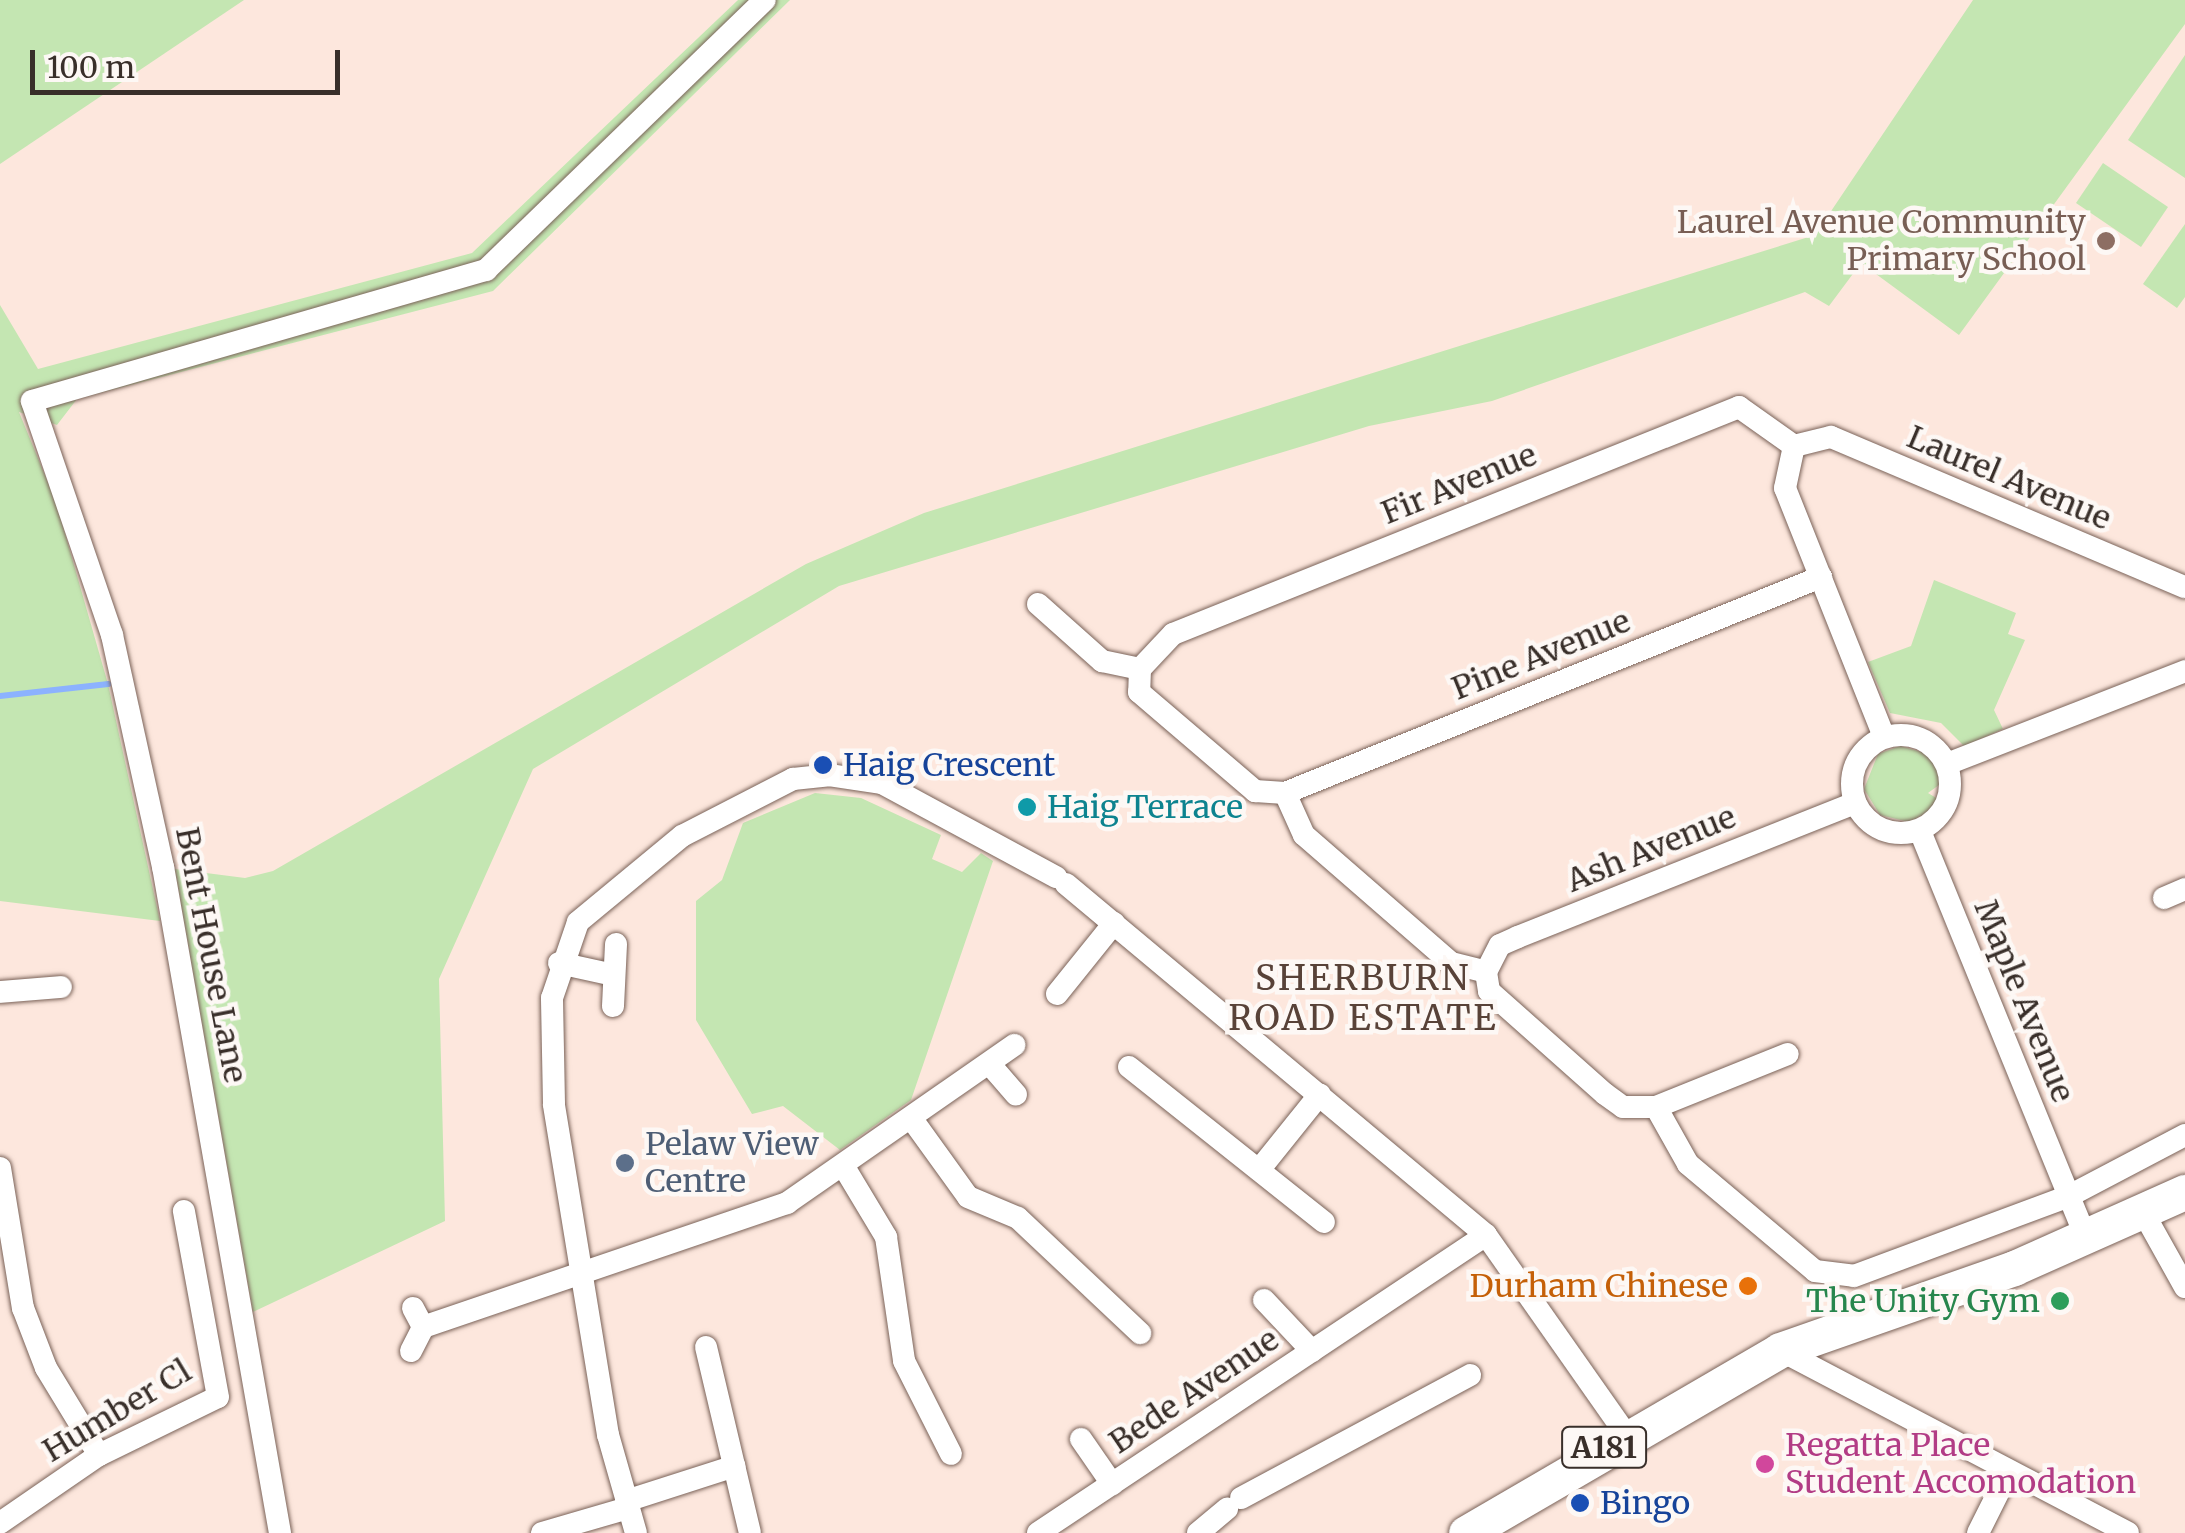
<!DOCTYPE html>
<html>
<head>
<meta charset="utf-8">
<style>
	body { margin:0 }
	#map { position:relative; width:2185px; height:1533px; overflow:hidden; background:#fde7dd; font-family:Merriweather,serif }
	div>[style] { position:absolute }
	.green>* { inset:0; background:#c4e6b2 }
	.stream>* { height:6px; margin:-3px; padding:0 3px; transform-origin:3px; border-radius:3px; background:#8cb2fe }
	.roads { filter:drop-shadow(0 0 2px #7a6258) drop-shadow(0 0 2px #7a6258) }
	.street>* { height:22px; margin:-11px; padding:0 11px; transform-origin:11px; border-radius:11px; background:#fff }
	.street>.ring { margin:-11px; padding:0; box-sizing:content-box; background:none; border:22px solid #fff; border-radius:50% }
	.primary>* { height:35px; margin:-17.5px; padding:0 17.5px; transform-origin:17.5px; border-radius:17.5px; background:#fff }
	.dots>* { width:28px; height:28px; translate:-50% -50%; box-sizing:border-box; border:5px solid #fdf8f5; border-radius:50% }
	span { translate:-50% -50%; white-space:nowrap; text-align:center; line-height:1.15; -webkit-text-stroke:9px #fdf8f5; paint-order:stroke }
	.shield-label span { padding:2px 8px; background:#fdf8f5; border:2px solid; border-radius:8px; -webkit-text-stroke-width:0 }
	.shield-label { font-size:30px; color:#392f2a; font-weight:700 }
	.education-label { font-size:32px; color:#785e54 }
	.right { translate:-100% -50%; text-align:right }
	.street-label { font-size:32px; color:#392f2a }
	.transit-label { font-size:32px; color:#164399 }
	.left { translate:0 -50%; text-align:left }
	.culture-label { font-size:32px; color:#0d838f }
	.service-label { font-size:32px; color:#4e5e75 }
	.food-label { font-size:32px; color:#c56008 }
	.leisure-label { font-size:32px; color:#27864d }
	.hotel-label { font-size:32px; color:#b23c85 }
	.neighbourhood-label { font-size:35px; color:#584238; letter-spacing:2.5px }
	.scale { position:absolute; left:30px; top:50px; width:310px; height:45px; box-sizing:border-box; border:5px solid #392f2a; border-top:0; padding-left:12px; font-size:30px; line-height:35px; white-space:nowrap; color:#392f2a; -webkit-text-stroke:8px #fdf8f5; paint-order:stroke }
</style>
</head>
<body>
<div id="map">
	<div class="green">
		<i style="clip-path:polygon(0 0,244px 0,0 164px)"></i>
		<i style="clip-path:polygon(738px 0,790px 0,493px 291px,77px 399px,57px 425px,19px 412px,56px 502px,108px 684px,160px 921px,0 901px,0 305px,38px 369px,472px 253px)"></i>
		<i style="clip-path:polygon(1973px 0,2185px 0,2185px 24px,1959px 335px,1861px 263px,1829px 306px,1805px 292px,1492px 401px,1369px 426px,839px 586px,533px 769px,439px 979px,445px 1221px,253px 1312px,175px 869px,245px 878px,273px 871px,806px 564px,924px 513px,1815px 235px)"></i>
		<i style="clip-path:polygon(2185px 55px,2185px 178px,2128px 140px)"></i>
		<i style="clip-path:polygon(2103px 163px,2168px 207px,2141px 247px,2076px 203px)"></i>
		<i style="clip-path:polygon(2185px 224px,2185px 297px,2177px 308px,2143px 284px)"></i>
		<i style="clip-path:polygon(1934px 580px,2016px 613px,2008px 634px,2025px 640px,1994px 710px,2003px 729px,1964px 746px,1941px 723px,1890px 713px,1868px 662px,1911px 646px)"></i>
		<i style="clip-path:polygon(1900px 746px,1929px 754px,1943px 782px,1928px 793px,1938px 799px,1932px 810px,1909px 822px,1880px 815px,1864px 789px,1878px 754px)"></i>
		<i style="clip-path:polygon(815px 793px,861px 798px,941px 835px,932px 859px,962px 872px,981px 853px,993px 861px,911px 1100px,840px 1150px,783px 1106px,752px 1114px,696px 1020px,696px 901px,722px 880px,743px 823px)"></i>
	</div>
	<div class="stream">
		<i style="left:0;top:696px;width:109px;rotate:-6.3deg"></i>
	</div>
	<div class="roads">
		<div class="street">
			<i style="left:1794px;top:446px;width:43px;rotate:102.1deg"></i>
			<i style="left:1785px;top:488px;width:268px;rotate:68.3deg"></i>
			<i style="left:1038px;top:604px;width:86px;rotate:41.7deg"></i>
			<i style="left:1102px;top:661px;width:39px;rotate:12deg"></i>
			<i style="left:1140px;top:669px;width:23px;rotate:92deg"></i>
			<i style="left:1139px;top:692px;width:153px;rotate:40.5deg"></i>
			<i style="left:1255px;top:791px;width:30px;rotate:4deg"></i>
			<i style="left:1285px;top:793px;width:46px;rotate:65.7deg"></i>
			<i style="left:1304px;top:835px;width:195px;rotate:41deg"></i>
			<i style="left:1451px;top:963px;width:36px;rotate:14deg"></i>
			<i style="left:1486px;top:972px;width:19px;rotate:81deg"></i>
			<i style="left:1489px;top:991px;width:155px;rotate:41.6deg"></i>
			<i style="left:1605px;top:1094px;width:22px;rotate:36deg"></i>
			<i style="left:1623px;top:1107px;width:33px"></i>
			<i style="left:1656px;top:1107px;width:65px;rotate:60.7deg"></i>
			<i style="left:1688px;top:1164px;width:166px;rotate:40.1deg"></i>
			<i style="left:1815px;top:1271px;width:39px;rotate:7deg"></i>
			<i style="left:1854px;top:1276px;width:229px;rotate:-20.4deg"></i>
			<i style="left:2069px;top:1196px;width:131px;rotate:-27.7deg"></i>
			<i style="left:1140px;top:669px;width:48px;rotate:-46.7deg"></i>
			<i style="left:1173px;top:634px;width:610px;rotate:-21.85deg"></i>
			<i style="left:1739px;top:407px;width:67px;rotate:35.3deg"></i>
			<i style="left:1794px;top:446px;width:38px;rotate:-14deg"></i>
			<i style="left:1831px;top:437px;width:384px;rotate:23deg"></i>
			<i class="ring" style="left:1852px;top:735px;width:76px;height:76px"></i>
			<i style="left:1947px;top:764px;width:256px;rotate:-21.3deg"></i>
			<i style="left:1285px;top:793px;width:578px;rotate:-21.95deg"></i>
			<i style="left:1920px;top:831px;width:440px;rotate:67.8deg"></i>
			<i style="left:1066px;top:884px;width:547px;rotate:39.89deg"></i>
			<i style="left:1486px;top:1235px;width:243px;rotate:54.9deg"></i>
			<i style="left:2164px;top:898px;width:23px;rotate:-23deg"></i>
			<i style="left:559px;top:963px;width:56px;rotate:12.3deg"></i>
			<i style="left:1486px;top:972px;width:30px;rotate:-63deg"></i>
			<i style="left:1500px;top:945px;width:20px;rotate:-24deg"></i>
			<i style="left:1518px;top:937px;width:363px;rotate:-21.7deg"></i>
			<i style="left:0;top:992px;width:61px;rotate:-4.7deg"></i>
			<i style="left:1057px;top:994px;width:91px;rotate:-51.2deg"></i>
			<i style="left:613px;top:1006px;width:62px;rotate:-87.2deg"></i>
			<i style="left:1129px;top:1067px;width:249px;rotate:38.5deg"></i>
			<i style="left:993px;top:1068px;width:35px;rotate:49deg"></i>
			<i style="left:1656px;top:1107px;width:142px;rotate:-21.9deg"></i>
			<i style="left:914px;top:1122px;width:92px;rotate:54.2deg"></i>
			<i style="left:968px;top:1197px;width:54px;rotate:22.8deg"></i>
			<i style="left:1018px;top:1218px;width:168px;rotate:43.3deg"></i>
			<i style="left:844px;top:1167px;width:82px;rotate:59deg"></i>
			<i style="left:886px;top:1237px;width:125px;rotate:81.7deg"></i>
			<i style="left:904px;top:1361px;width:104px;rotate:63.2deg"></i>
			<i style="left:0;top:1168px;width:142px;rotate:80.7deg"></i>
			<i style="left:23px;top:1308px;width:64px;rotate:69deg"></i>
			<i style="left:46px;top:1368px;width:102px;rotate:58.7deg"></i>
			<i style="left:1259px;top:1170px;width:97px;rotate:-51.2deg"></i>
			<i style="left:2143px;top:1212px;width:86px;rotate:60.8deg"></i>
			<i style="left:1264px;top:1300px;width:70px;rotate:46.7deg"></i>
			<i style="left:413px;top:1308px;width:21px;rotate:62deg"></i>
			<i style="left:423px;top:1327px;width:385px;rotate:-18.8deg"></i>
			<i style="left:787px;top:1203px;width:277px;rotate:-34.8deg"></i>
			<i style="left:706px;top:1347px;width:191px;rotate:76.7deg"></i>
			<i style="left:1780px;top:1350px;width:393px;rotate:27.7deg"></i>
			<i style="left:411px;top:1351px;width:27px;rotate:-63deg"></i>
			<i style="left:1081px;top:1439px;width:55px;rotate:55.4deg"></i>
			<i style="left:1241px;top:1498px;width:260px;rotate:-28.2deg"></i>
			<i style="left:626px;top:1501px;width:114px;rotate:-17.8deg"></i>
			<i style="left:0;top:1523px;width:120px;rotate:-34.5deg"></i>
			<i style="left:99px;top:1455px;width:132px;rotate:-26deg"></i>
			<i style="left:218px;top:1397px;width:189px;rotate:-100.4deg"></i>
			<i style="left:280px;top:1533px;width:676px;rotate:-99.96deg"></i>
			<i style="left:163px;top:867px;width:238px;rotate:-102.4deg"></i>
			<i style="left:112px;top:635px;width:247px;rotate:-108.9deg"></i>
			<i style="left:32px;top:401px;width:473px;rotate:-16.1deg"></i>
			<i style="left:486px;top:270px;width:388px;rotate:-44.1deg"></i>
			<i style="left:542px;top:1533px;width:90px;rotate:-16.2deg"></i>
			<i style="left:636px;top:1533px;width:102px;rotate:-105.9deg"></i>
			<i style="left:608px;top:1435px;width:335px;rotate:-99.3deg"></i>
			<i style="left:554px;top:1104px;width:106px;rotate:-91.1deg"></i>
			<i style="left:552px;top:998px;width:80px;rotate:-71.1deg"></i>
			<i style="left:578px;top:922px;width:135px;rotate:-39.6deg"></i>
			<i style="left:682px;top:836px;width:125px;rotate:-27.2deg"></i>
			<i style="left:793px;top:779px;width:36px;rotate:-6deg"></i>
			<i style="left:829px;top:775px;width:54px;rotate:8.6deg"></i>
			<i style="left:882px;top:783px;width:198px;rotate:28.4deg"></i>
			<i style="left:1038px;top:1533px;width:538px;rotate:-33.63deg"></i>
			<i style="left:1198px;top:1533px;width:38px;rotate:-40deg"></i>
			<i style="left:1978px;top:1533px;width:69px;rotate:-63.4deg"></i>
		</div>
		<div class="primary">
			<i style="left:1466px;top:1533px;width:363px;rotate:-30.2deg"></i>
			<i style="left:1780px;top:1350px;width:248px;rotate:-19.3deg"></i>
			<i style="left:2014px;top:1268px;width:187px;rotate:-24deg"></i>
		</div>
	</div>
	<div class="dots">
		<i style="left:2106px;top:241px;background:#8d6e63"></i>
		<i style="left:823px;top:765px;background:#1a4fb4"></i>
		<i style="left:1027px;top:807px;background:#0f9aa8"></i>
		<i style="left:625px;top:1163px;background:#5c6f8a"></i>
		<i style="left:1748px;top:1286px;background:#e8710a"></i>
		<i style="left:2060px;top:1301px;background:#2e9e5b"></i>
		<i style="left:1765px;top:1464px;background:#d1479c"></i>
		<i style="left:1580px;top:1503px;background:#1a4fb4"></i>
	</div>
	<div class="shield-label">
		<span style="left:1604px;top:1447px">A181</span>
	</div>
	<div class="education-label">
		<span class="right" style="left:2086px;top:241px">Laurel Avenue Community<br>Primary School</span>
	</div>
	<div class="street-label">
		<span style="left:2009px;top:478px;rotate:23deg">Laurel Avenue</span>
		<span style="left:1459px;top:484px;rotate:-22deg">Fir Avenue</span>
		<span style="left:1541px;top:655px;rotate:-22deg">Pine Avenue</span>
		<span style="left:1651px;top:849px;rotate:-22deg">Ash Avenue</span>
		<span style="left:211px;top:955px;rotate:79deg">Bent House Lane</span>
		<span style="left:2024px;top:1001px;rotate:68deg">Maple Avenue</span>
		<span style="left:1194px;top:1391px;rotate:-34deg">Bede Avenue</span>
		<span style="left:117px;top:1411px;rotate:-31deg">Humber Cl</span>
	</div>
	<div class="transit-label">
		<span class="left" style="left:843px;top:765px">Haig Crescent</span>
		<span class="left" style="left:1600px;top:1503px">Bingo</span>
	</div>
	<div class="culture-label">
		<span class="left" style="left:1047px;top:807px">Haig Terrace</span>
	</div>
	<div class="service-label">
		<span class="left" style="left:645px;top:1163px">Pelaw View<br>Centre</span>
	</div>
	<div class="food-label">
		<span class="right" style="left:1728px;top:1286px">Durham Chinese</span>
	</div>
	<div class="leisure-label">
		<span class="right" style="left:2040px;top:1301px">The Unity Gym</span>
	</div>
	<div class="hotel-label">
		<span class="left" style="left:1785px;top:1464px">Regatta Place<br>Student Accomodation</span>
	</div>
	<div class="neighbourhood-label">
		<span style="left:1363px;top:998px">SHERBURN<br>ROAD ESTATE</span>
	</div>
	<div class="scale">100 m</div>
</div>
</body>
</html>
